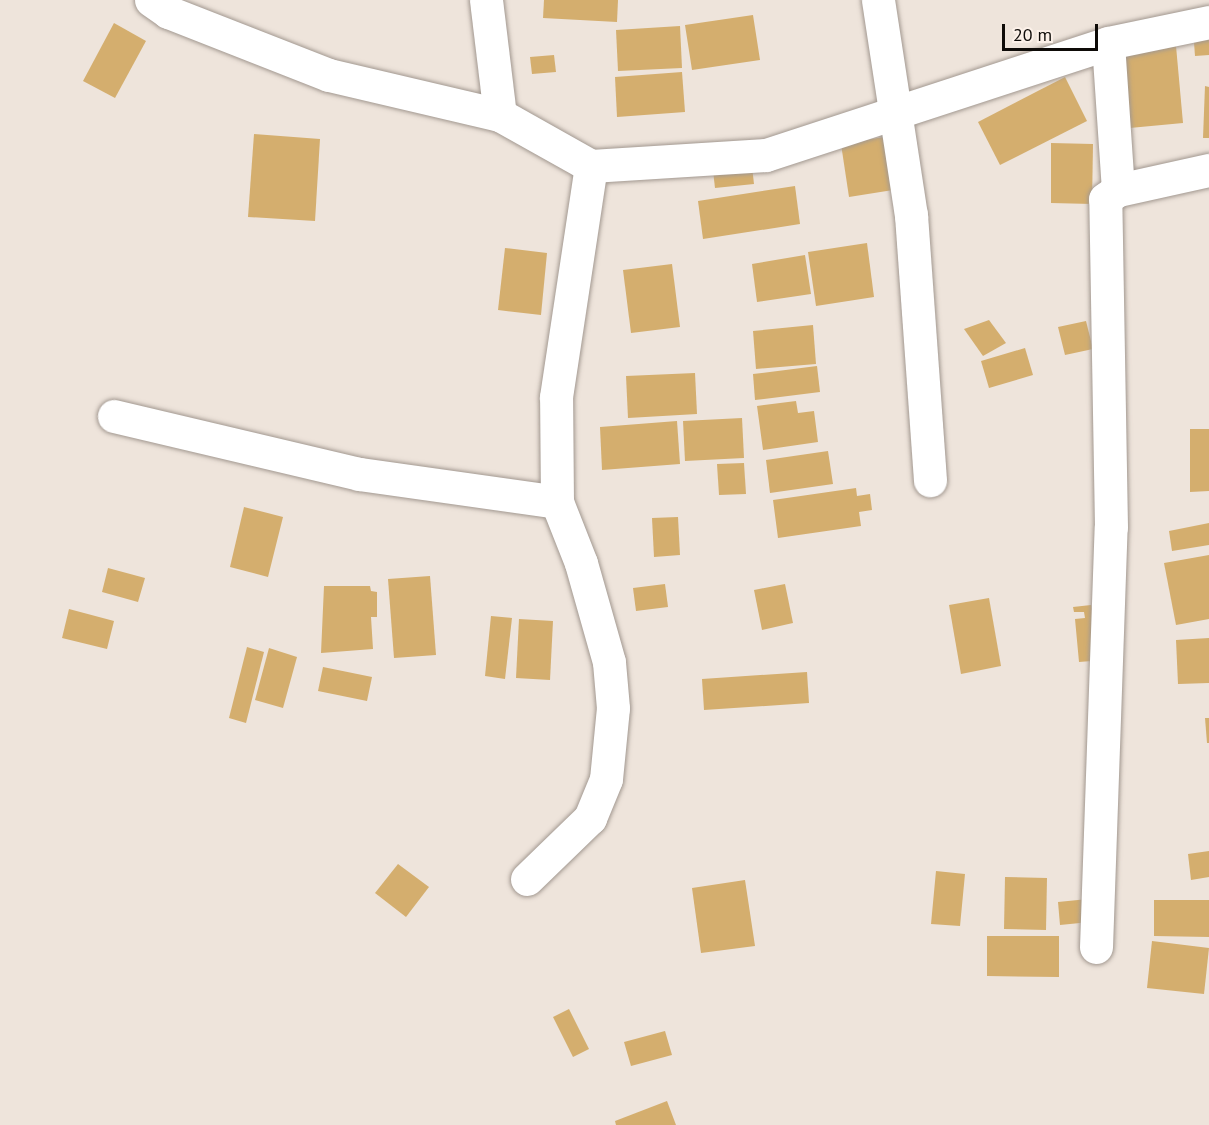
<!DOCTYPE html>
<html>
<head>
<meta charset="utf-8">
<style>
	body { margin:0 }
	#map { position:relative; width:1209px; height:1125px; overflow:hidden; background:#eee4db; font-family:"PT Sans",sans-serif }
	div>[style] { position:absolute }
	.building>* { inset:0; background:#d4ae6e }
	.roads { filter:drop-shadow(0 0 2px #a29890) drop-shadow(0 0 2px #a29890) }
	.minor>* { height:33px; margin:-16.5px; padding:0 16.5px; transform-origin:16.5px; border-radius:16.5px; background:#fff }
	span { translate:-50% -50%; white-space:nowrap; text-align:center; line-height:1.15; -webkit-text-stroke:4.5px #fcf1e9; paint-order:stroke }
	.scale { position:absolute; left:1002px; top:24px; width:96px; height:27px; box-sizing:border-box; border:3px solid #0e0b08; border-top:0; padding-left:8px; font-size:18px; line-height:21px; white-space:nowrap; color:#0e0b08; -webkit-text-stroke:4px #fcf1e9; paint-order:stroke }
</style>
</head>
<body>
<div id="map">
	<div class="building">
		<i style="clip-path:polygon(544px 0,618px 0,617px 22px,543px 18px)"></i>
		<i style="clip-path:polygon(753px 15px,760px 60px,692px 70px,685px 25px)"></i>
		<i style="clip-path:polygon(114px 23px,146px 41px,115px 98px,83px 81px)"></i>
		<i style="clip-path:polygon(680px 26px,682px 68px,618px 71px,616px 30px)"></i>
		<i style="clip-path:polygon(1209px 28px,1209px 55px,1195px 56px,1193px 29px)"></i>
		<i style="clip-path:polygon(1176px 46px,1183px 123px,1119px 129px,1112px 52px)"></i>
		<i style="clip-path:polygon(554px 55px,556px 72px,532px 74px,530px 57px)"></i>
		<i style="clip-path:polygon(682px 72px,685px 112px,617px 117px,615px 77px)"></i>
		<i style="clip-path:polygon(1065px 77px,1087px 121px,1000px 165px,978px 122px)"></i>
		<i style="clip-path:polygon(1205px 86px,1209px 87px,1209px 138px,1203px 138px)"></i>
		<i style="clip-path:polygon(254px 134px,320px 139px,315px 221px,248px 217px)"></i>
		<i style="clip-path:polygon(884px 137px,893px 190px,849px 197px,841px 144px)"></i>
		<i style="clip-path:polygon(1051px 143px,1093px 144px,1092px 204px,1051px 203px)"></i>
		<i style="clip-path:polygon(751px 158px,754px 184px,715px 188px,712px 162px)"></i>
		<i style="clip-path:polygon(795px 186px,800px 224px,703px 239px,698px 201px)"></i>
		<i style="clip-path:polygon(867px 243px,874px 297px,816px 306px,808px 252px)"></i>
		<i style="clip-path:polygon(505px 248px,547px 253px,541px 315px,498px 310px)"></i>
		<i style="clip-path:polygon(805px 255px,811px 294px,757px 302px,752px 264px)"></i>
		<i style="clip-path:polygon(672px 264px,680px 327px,631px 333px,623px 270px)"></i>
		<i style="clip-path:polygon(989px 320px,1006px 343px,983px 356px,964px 329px)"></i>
		<i style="clip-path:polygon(1086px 321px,1093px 349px,1065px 355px,1058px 327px)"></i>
		<i style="clip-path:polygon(813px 325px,816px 364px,756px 369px,753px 331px)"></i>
		<i style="clip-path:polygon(1025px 348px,1033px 375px,989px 388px,981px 361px)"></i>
		<i style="clip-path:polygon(817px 366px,820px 392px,755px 400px,753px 374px)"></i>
		<i style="clip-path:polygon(695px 373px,697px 414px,628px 418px,626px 376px)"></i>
		<i style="clip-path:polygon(796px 401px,798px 413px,814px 411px,818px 442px,763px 450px,757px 406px)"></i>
		<i style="clip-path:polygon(742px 418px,744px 458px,685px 461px,683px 421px)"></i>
		<i style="clip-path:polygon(677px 421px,680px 464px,602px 470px,600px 427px)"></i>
		<i style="clip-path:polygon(1190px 429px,1209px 429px,1209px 491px,1190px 492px)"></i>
		<i style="clip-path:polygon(828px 451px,833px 484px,770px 493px,766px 460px)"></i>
		<i style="clip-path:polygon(744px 463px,746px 494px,719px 495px,717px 464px)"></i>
		<i style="clip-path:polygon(856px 488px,857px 496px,870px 494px,872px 510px,859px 512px,861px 526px,778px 538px,773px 500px)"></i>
		<i style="clip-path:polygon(244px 507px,283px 517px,268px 577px,230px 567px)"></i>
		<i style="clip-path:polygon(678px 517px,680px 555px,654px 557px,652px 518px)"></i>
		<i style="clip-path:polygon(1209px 523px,1209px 545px,1172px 551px,1169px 531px)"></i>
		<i style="clip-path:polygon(1209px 555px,1209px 619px,1176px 625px,1164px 563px)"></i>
		<i style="clip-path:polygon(108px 568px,145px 578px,138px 602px,102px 592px)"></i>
		<i style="clip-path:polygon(430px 576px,436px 655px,394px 658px,388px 579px)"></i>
		<i style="clip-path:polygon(665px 584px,668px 607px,636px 611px,633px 588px)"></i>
		<i style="clip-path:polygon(785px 584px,793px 623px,762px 630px,754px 590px)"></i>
		<i style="clip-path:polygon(324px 586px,370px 586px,371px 591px,377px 592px,377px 617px,371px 617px,373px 649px,321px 653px)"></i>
		<i style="clip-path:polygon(989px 598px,1001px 666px,961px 674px,949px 605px)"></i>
		<i style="clip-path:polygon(1091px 605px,1105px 660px,1079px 662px,1075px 619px,1085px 618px,1084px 612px,1074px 612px,1073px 607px)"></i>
		<i style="clip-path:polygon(69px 609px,114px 621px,107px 649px,62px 638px)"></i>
		<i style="clip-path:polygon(491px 616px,512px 618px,505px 679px,485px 676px)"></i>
		<i style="clip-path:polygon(519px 619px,553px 621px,550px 680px,516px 678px)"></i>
		<i style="clip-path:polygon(1209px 638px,1209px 683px,1178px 684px,1176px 640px)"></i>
		<i style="clip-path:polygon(247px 647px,264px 652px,246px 723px,229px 718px)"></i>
		<i style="clip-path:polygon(269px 648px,297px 657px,283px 708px,255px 700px)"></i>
		<i style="clip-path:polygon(323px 667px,372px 677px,367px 701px,318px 691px)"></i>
		<i style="clip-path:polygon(807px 672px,809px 703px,704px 710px,702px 679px)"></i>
		<i style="clip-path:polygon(1205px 718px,1209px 718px,1209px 743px,1207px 743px)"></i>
		<i style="clip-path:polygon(1209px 851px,1209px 877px,1191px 880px,1188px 854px)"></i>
		<i style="clip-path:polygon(398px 864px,429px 887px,406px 917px,375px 893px)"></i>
		<i style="clip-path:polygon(936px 871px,965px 874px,960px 926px,931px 924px)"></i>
		<i style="clip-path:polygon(1005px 877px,1047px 878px,1046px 930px,1004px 929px)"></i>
		<i style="clip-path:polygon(745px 880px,755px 946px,701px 953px,692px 888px)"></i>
		<i style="clip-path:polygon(1088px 899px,1090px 922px,1060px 925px,1058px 902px)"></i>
		<i style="clip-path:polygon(1154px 900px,1209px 900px,1209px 937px,1154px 936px)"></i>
		<i style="clip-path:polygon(987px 936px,1059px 936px,1059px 977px,987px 976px)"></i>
		<i style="clip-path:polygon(1152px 941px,1209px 948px,1204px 994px,1147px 988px)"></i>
		<i style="clip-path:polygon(569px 1009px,589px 1049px,573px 1057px,553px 1017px)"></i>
		<i style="clip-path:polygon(665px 1031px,672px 1055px,631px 1066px,624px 1042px)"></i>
		<i style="clip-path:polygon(667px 1101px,676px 1125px,616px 1125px,615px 1121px)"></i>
	</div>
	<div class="roads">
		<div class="minor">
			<i style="left:151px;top:0;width:21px;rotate:35deg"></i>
			<i style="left:168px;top:12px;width:173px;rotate:21.4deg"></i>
			<i style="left:329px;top:75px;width:176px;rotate:13.2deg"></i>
			<i style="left:500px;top:115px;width:104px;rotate:29.3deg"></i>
			<i style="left:591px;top:166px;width:175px;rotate:-3.6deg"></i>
			<i style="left:766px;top:155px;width:360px;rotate:-18.1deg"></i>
			<i style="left:1108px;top:43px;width:103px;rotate:-11.7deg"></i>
			<i style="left:486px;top:0;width:116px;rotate:83.1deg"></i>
			<i style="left:878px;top:0;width:218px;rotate:81.3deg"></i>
			<i style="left:911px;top:215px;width:266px;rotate:85.9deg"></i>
			<i style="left:1118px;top:190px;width:93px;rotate:-12.4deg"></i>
			<i style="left:114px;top:416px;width:252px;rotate:13.3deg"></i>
			<i style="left:359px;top:474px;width:200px;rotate:8deg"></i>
			<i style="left:527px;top:879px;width:88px;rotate:-44.1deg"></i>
			<i style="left:590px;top:818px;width:42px;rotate:-67.7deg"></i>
			<i style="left:606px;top:779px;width:71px;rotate:-84.4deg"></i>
			<i style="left:613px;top:708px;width:46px;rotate:-95deg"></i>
			<i style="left:609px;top:662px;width:103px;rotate:-105.8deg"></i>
			<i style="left:581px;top:563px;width:66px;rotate:-111.5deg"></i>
			<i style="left:557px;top:502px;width:105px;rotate:-90.5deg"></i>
			<i style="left:556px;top:397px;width:234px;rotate:-81.4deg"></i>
			<i style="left:1096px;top:947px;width:420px;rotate:-88deg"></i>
			<i style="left:1111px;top:527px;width:328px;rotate:-91deg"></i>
			<i style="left:1105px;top:199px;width:16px;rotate:-35deg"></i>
			<i style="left:1118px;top:190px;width:147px;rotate:-93.9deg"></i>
		</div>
	</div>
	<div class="scale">20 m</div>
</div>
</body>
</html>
